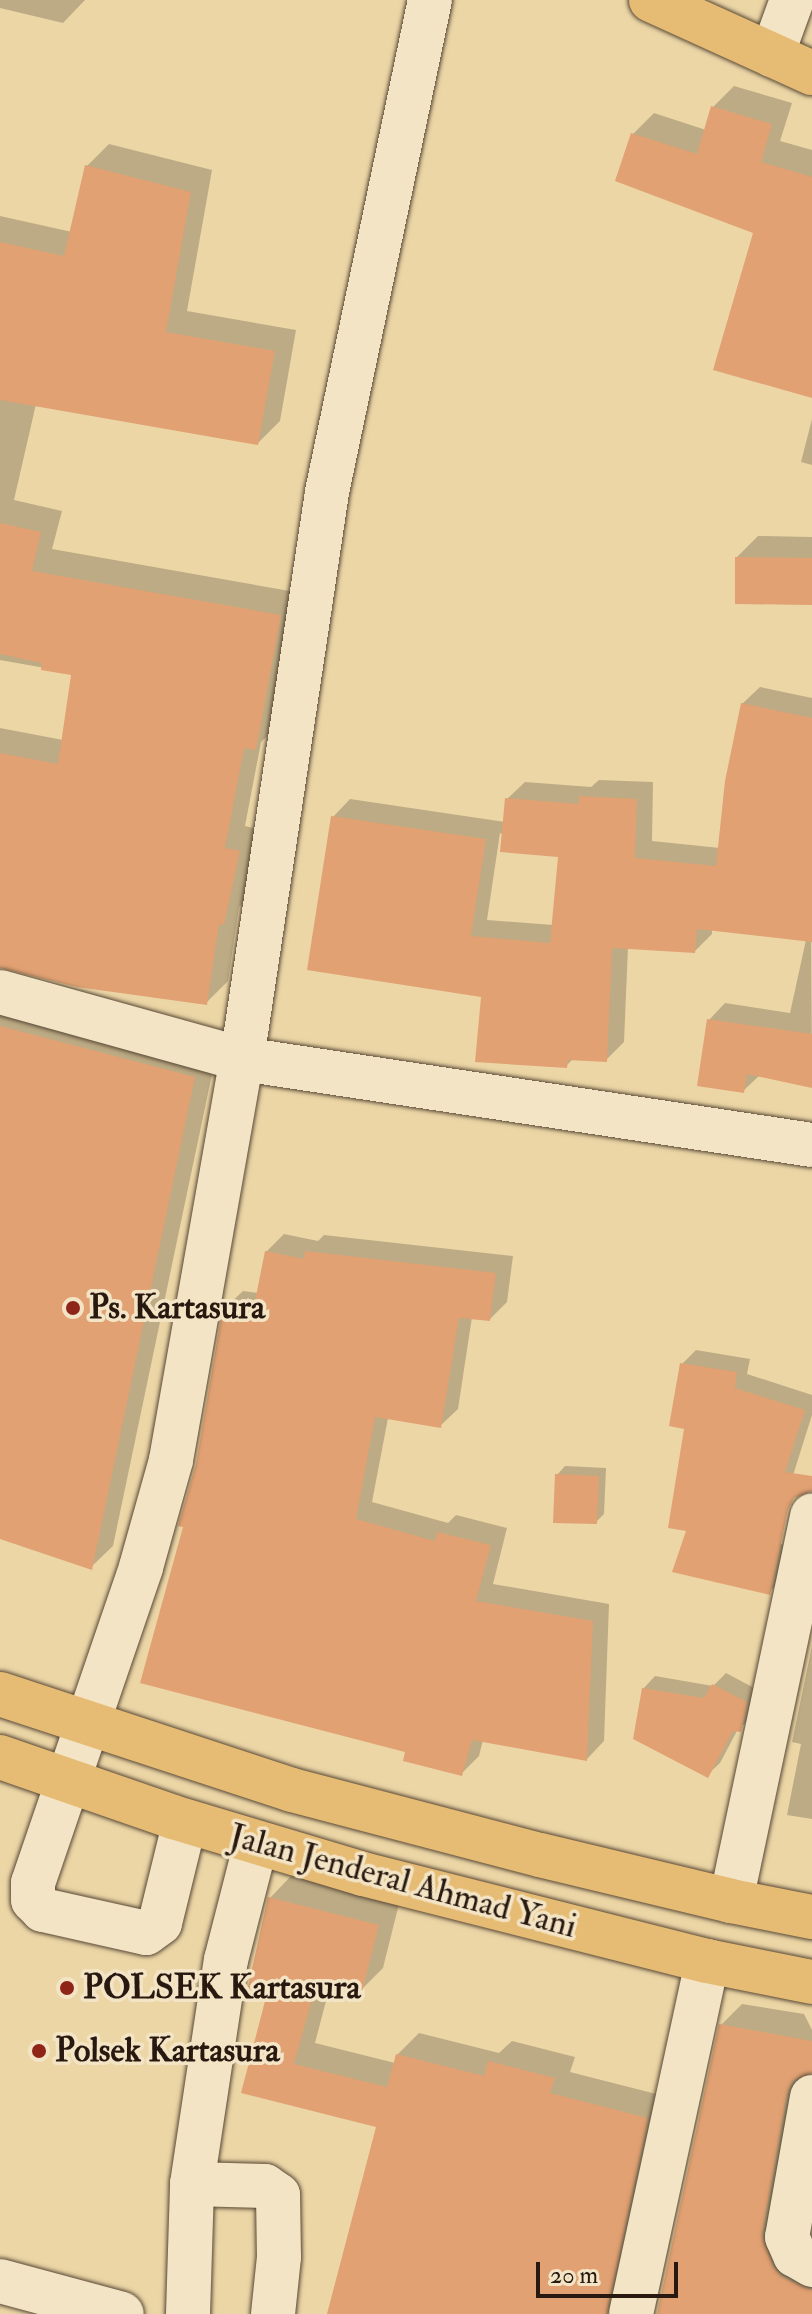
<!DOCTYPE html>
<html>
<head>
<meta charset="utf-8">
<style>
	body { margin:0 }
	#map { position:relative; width:812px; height:2314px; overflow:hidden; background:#ecd6a6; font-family:"IM FELL Double Pica",serif }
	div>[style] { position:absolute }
	.shadow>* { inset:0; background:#0003 }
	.building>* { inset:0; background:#e1a173 }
	.roads { filter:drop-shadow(0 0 2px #584836) drop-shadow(0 0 2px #584836) }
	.minor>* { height:44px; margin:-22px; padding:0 22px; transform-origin:22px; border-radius:22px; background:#f3e4c5 }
	.major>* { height:44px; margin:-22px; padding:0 22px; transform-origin:22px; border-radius:22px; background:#e6bb73 }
	.highway>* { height:44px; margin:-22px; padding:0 22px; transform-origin:22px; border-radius:22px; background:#e6bb73 }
	.dots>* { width:22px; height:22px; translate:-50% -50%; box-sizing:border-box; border:4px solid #f3e4c5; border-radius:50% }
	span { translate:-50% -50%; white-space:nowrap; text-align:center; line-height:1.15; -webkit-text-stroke:7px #f3e4c5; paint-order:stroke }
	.poi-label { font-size:34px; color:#271810; font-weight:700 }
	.left { translate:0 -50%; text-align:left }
	.street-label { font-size:34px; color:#271810 }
	.scale { position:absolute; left:536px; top:2262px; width:142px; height:36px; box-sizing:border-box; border:4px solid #271810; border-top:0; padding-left:10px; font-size:24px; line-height:28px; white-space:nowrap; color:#271810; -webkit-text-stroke:6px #f3e4c5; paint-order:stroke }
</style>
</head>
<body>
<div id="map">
	<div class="shadow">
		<i style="clip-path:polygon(0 0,85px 0,63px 23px,0 8px)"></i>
		<i style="clip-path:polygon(734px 86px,792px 103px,780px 141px,812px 150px,812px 396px,756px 232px,633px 134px,654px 113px,706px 130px,713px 107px)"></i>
		<i style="clip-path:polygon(109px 144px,212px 170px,187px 311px,296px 330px,280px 421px,258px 443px,36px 404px,14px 500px,62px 511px,52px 549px,301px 593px,278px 726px,261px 742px,245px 826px,261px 830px,245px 901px,239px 907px,228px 981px,206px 1003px,0 953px,0 728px,63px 740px,73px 673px,0 660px,0 216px,72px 232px,87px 166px)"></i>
		<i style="clip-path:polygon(812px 419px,812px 465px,801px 462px)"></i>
		<i style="clip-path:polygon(758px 536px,812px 537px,812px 603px,737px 557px)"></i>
		<i style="clip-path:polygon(evenodd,760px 687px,812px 698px,812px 835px,712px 929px,712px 934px,695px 951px,628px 947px,624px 1042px,606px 1060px,574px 1058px,566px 1066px,483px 995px,333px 817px,350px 799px,505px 822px,507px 799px,525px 782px,591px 787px,599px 780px,653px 782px,652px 841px,720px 848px,742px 704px,760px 687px,500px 833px,560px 855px,553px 925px,487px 920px,500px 833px)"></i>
		<i style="clip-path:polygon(811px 917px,812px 1086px,760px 1075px,743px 1091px,709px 1020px,725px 1003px,790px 1013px)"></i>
		<i style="clip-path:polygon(0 999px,216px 1055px,113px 1546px,91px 1567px,0 1537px)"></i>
		<i style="clip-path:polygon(284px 1234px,318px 1241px,324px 1235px,513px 1256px,507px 1302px,490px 1319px,472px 1317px,458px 1409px,440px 1426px,388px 1418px,372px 1502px,448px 1523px,456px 1515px,507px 1528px,493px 1584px,609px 1604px,604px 1741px,587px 1759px,483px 1740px,479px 1756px,462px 1773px,408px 1751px,186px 1526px,225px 1308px,243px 1291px,258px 1293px,266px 1252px)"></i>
		<i style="clip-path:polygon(696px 1350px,750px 1359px,747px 1374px,812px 1395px,812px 1415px,772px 1542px,790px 1546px,783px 1579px,769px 1592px,689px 1530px,682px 1364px)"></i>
		<i style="clip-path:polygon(565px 1466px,606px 1468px,604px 1514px,596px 1522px,557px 1475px)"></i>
		<i style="clip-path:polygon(812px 1646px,812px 1819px,787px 1815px,801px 1744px,792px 1742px)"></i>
		<i style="clip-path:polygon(726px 1673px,758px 1690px,752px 1718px,738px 1729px,720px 1763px,707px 1775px,643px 1689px,655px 1676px,713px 1686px)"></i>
		<i style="clip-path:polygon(291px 1876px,399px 1904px,383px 1968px,361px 1990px,331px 1982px,315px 2043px,395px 2063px,397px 2055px,419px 2033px,499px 2053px,512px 2041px,575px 2057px,570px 2072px,668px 2097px,640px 2314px,330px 2314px,379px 2126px,243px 2092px,267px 2000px,270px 1898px)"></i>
		<i style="clip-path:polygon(742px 2004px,804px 2014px,812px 2030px,812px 2071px,808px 2071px,783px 2211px,812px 2259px,812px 2314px,659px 2314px,721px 2025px)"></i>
	</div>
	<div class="building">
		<i style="clip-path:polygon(711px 106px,772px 124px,761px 162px,812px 177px,812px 398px,713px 370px,753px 233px,615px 181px,631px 133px,697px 154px)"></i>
		<i style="clip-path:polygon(85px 165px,191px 192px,166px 332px,275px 351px,258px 445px,0 400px,0 242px,64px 256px)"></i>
		<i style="clip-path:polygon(0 523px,41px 532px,32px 571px,281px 615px,256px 750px,244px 748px,225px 848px,240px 851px,224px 925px,219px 924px,207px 1005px,77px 987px,0 968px,0 753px,58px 764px,71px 675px,41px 670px,42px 663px,0 654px)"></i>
		<i style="clip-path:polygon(735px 557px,812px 558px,812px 605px,735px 604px)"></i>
		<i style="clip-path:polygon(741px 703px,812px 718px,812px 942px,697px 929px,695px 953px,612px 948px,607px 1062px,568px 1060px,567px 1068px,475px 1062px,481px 997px,307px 970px,331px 816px,486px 839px,471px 936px,550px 943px,558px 857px,500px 852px,505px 798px,579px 804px,579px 796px,637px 799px,635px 858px,716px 866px,725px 781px)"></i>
		<i style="clip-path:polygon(707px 1019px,812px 1034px,812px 1088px,747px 1074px,744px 1093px,697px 1086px)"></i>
		<i style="clip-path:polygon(0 1026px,195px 1077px,92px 1570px,0 1539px)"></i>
		<i style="clip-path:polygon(265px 1251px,304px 1259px,305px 1251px,496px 1273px,490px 1321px,459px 1318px,441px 1428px,375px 1417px,356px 1519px,435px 1541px,437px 1532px,491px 1545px,476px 1601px,593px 1621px,587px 1761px,472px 1740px,462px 1776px,403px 1761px,405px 1752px,140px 1683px,183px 1527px,178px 1526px,196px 1464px,223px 1307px,253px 1311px)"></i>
		<i style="clip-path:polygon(680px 1363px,737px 1372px,735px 1388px,805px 1410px,785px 1472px,812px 1476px,812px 1491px,794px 1498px,788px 1509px,770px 1595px,672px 1572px,686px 1531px,668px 1528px,684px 1429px,669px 1426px)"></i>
		<i style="clip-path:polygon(555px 1474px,599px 1476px,597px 1524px,553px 1523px)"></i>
		<i style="clip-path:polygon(712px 1684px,747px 1702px,741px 1732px,733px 1731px,708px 1778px,633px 1739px,642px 1688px,704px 1698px)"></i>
		<i style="clip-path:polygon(268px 1897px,379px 1925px,362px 1992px,317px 1981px,294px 2064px,387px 2087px,396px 2054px,484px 2076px,488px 2061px,555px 2078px,550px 2093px,648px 2118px,607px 2314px,327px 2314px,376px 2127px,241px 2093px,265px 2001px,246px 1996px)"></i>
		<i style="clip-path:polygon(719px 2024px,812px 2041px,812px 2073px,793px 2080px,787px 2093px,762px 2234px,773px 2266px,782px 2277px,812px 2290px,812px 2314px,657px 2314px)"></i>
	</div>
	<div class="roads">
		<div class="minor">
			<i style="left:772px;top:55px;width:59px;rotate:-70deg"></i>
			<i style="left:0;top:992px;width:251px;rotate:15.5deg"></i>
			<i style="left:242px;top:1059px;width:576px;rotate:8.58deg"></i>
			<i style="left:185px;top:1821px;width:105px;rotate:103.8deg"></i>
			<i style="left:160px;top:1923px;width:17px;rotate:144deg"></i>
			<i style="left:146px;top:1933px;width:106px;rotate:-167.4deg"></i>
			<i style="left:43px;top:1910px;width:14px;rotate:-135deg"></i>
			<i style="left:33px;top:1900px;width:17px;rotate:-90deg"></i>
			<i style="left:33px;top:1883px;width:334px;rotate:-71.1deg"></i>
			<i style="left:141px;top:1567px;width:111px;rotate:-74.3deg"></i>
			<i style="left:171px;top:1460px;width:407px;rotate:-80deg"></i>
			<i style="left:242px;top:1059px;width:573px;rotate:-81.47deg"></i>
			<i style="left:327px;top:492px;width:503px;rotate:-78.18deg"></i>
			<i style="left:731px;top:1901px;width:394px;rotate:-78.1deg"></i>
			<i style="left:812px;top:2097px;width:142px;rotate:100.1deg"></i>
			<i style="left:787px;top:2237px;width:20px;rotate:66deg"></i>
			<i style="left:795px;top:2255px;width:20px;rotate:30deg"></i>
			<i style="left:192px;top:2184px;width:73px;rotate:1.6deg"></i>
			<i style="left:265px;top:2186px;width:16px;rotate:35deg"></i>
			<i style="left:278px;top:2195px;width:62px;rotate:89.1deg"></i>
			<i style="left:279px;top:2257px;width:57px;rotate:96deg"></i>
			<i style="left:0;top:2281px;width:126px;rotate:15.1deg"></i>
			<i style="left:188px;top:2314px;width:130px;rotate:-88.2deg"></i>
			<i style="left:192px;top:2184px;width:227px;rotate:-81.4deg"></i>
			<i style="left:226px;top:1960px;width:121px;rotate:-75.6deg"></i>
			<i style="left:631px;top:2314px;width:361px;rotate:-77.8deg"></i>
		</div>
		<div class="major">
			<i style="left:651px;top:0;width:177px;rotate:24.4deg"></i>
		</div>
		<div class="highway">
			<i style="left:0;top:1694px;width:307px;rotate:18.2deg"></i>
			<i style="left:292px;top:1790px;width:256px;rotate:14.7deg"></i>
			<i style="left:540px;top:1855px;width:196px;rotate:13.5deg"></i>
			<i style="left:731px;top:1901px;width:83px;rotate:11.2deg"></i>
			<i style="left:0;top:1757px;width:183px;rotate:19.1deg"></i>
			<i style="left:173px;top:1817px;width:198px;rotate:16.7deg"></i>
			<i style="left:363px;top:1874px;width:355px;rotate:14.2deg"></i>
			<i style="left:707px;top:1961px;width:107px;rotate:11.3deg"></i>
		</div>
	</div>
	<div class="dots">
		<i style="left:73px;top:1308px;background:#8f2418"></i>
		<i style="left:67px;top:1988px;background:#8f2418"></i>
		<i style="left:39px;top:2051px;background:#8f2418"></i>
	</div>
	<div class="poi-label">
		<span class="left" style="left:89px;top:1308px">Ps. Kartasura</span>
		<span class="left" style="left:83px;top:1988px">POLSEK Kartasura</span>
		<span class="left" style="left:55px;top:2051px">Polsek Kartasura</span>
	</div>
	<div class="street-label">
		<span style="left:403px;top:1881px;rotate:15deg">Jalan Jenderal Ahmad Yani</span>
	</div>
	<div class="scale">20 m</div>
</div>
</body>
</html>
